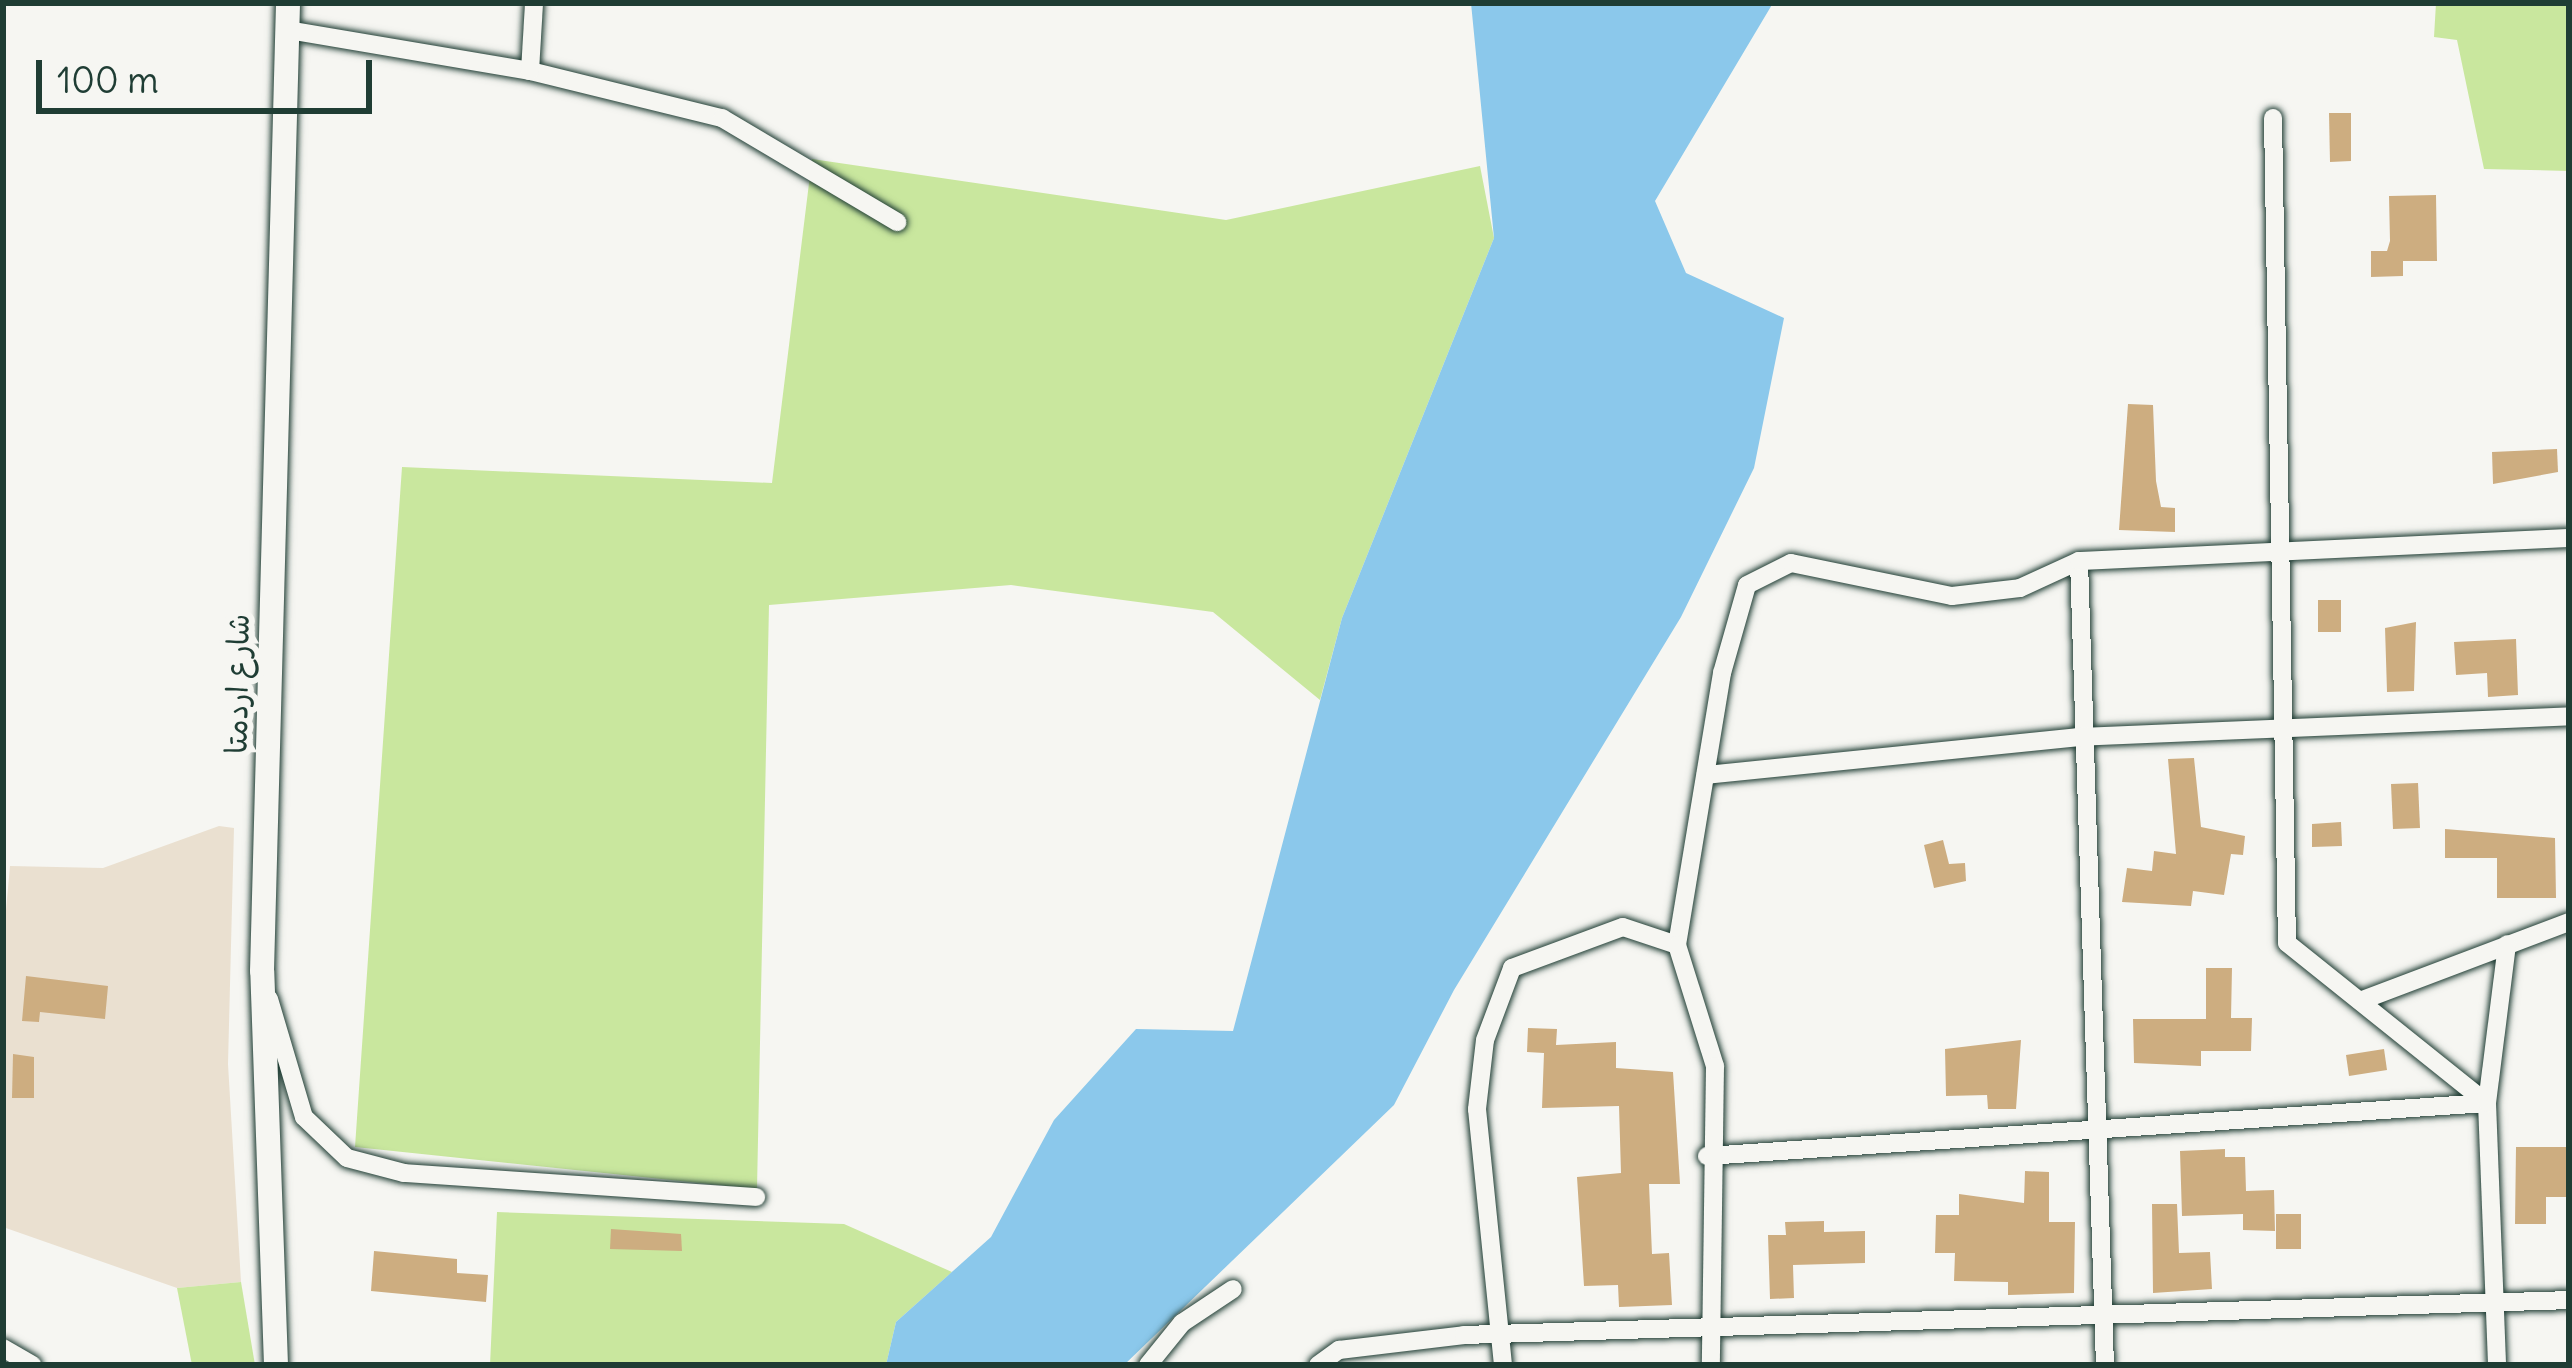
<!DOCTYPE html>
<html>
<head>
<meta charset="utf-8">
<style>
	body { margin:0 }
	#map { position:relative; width:2572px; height:1368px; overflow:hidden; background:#f6f6f2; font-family:Delius,"Playpen Sans Arabic",sans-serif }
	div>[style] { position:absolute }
	.built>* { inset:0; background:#eae0d0 }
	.green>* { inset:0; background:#c9e79e }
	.water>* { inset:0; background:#8bc8eb }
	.building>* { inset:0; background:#cdad80 }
	.roads { filter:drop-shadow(0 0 3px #1f3d34) drop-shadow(0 0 3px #1f3d34) }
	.street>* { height:18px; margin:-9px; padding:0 9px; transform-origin:9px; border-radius:9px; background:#f6f6f2 }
	.secondary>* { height:24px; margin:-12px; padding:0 12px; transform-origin:12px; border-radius:12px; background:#f6f6f2 }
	span { translate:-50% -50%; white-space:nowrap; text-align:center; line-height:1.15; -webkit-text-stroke:12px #f6f6f2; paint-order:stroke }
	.street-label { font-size:30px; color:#1f3d34 }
	.frame { position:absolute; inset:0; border:6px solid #1f3d34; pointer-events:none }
	.scale { position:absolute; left:36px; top:60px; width:336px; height:54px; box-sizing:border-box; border:6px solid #1f3d34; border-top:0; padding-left:15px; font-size:36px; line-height:42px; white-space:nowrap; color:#1f3d34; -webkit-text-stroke:9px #f6f6f2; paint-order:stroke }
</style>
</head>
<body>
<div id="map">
	<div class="built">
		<i style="clip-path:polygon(219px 826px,234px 828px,228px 1064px,241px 1282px,177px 1288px,3px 1227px,3px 943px,10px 866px,103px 868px)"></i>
	</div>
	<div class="green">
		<i style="clip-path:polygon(2436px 3px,2569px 3px,2569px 171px,2484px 169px,2457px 40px,2434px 37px)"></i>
		<i style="clip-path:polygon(812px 159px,1226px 220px,1480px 166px,1494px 238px,1342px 618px,1320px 700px,1213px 612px,1011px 585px,769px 605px,757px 1189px,355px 1147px,402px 467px,772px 483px)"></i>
		<i style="clip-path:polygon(497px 1212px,844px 1224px,952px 1272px,896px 1322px,886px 1365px,490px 1365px)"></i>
		<i style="clip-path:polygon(241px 1282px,255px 1365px,192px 1365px,177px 1288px)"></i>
	</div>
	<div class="water">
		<i style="clip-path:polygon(1471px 3px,1773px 3px,1655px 201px,1686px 273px,1784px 318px,1754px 468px,1681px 617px,1454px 990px,1394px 1105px,1124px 1365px,886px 1365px,896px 1322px,991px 1237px,1054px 1120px,1136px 1029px,1233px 1031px,1342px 618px,1494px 238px)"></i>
	</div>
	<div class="building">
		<i style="clip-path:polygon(2329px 113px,2351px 113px,2351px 161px,2330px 162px)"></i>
		<i style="clip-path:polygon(2436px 195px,2437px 261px,2403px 261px,2403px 276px,2371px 277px,2371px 251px,2387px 251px,2390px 241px,2389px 196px)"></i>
		<i style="clip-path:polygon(2128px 404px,2153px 405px,2156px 481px,2161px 507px,2175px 508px,2175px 532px,2119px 530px)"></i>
		<i style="clip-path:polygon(2557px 449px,2558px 472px,2493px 484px,2492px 452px)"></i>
		<i style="clip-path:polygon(2318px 600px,2341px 600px,2341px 632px,2318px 632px)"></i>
		<i style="clip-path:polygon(2416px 622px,2414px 691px,2387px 692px,2385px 628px)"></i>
		<i style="clip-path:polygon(2516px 639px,2518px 695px,2488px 697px,2487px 673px,2456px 675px,2454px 642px)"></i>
		<i style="clip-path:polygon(2194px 758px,2201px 827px,2245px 836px,2243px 855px,2231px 854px,2224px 895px,2193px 891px,2191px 906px,2122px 902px,2127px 868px,2152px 871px,2154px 851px,2176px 854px,2168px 759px)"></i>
		<i style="clip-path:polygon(2418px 783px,2420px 828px,2393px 829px,2391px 784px)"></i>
		<i style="clip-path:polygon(2341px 822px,2342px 846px,2312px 847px,2312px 824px)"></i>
		<i style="clip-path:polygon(2445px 829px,2555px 838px,2556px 898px,2497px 898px,2497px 858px,2445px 858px)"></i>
		<i style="clip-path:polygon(1943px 840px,1949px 864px,1965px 863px,1966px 881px,1934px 888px,1924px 845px)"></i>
		<i style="clip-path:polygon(2206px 968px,2232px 968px,2231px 1018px,2252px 1018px,2251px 1051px,2201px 1051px,2201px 1066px,2134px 1063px,2133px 1019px,2206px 1019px)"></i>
		<i style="clip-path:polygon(26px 976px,108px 986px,105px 1019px,40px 1012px,39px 1022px,22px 1021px)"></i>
		<i style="clip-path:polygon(1528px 1028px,1557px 1029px,1556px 1045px,1616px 1042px,1616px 1068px,1673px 1072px,1680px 1184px,1649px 1184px,1652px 1254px,1669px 1253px,1672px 1305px,1619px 1307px,1618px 1285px,1584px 1286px,1577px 1177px,1621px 1173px,1619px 1106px,1542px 1108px,1544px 1053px,1527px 1052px)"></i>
		<i style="clip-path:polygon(2021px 1040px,2016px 1109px,1988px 1109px,1987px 1095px,1946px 1096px,1945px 1049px)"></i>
		<i style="clip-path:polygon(2384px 1049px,2387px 1070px,2349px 1076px,2346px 1055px)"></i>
		<i style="clip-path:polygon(13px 1054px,34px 1057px,34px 1098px,12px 1098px)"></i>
		<i style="clip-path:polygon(2516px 1147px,2569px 1147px,2569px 1197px,2546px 1197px,2546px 1224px,2515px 1224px)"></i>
		<i style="clip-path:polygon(2225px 1149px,2225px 1157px,2245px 1157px,2246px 1191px,2274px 1190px,2275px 1231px,2243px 1230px,2243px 1214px,2182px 1216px,2180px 1151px)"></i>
		<i style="clip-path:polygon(2025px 1171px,2049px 1172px,2049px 1222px,2075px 1222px,2074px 1293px,2008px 1295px,2008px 1282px,1954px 1281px,1955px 1253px,1935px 1253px,1936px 1215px,1959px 1215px,1959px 1194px,2024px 1203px)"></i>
		<i style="clip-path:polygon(2152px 1204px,2177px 1204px,2179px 1253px,2210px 1252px,2212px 1289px,2153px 1293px)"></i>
		<i style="clip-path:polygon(2276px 1214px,2301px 1214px,2301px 1249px,2276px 1249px)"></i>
		<i style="clip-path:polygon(1824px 1221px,1824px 1232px,1865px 1231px,1865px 1263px,1793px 1265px,1794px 1298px,1770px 1299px,1768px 1235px,1786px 1235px,1785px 1222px)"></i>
		<i style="clip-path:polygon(611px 1229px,681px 1234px,682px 1251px,610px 1249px)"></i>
		<i style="clip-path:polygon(374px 1251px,457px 1259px,457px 1273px,488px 1275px,486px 1302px,371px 1291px)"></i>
	</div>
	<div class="roads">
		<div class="street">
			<i style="left:288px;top:30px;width:245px;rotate:9.6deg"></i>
			<i style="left:530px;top:71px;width:198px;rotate:13.8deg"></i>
			<i style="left:722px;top:118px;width:204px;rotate:30.7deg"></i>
			<i style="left:530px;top:71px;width:68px;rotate:-86.6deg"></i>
			<i style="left:2273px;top:118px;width:825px;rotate:89.03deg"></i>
			<i style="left:2287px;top:943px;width:256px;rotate:38.7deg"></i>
			<i style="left:2487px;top:1103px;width:262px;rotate:87.8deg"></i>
			<i style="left:2079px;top:561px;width:804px;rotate:88.15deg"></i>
			<i style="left:1706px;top:775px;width:374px;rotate:-5.8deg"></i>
			<i style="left:2078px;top:737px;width:491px;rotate:-2.4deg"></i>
			<i style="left:1677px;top:945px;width:276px;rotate:-80.6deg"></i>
			<i style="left:1722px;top:673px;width:91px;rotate:-74.1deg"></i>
			<i style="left:1747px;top:585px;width:49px;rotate:-26.6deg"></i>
			<i style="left:1791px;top:563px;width:164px;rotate:11.6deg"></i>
			<i style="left:1952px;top:596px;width:68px;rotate:-6.7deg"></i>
			<i style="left:2020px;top:588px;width:65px;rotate:-24.6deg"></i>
			<i style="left:2079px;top:561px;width:491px;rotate:-2.7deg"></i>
			<i style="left:269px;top:999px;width:123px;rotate:73.5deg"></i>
			<i style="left:304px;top:1117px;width:59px;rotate:43.6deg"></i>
			<i style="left:347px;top:1158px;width:59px;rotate:14.7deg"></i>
			<i style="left:404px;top:1173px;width:353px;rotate:3.9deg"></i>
			<i style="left:2360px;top:1001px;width:223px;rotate:-20.7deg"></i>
			<i style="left:1707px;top:1156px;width:782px;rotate:-3.89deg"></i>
			<i style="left:2487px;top:1103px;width:160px;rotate:-82.8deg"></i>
			<i style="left:3px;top:1348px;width:34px;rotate:30deg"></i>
			<i style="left:1148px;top:1365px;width:54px;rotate:-51deg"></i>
			<i style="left:1182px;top:1323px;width:61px;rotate:-33.7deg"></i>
			<i style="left:1318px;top:1365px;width:26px;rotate:-36deg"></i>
			<i style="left:1339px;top:1350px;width:126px;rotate:-6.8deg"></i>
			<i style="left:1464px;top:1335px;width:1106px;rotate:-1.81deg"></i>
			<i style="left:1503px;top:1365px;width:257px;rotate:-95.8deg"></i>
			<i style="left:1477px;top:1109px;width:69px;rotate:-83.4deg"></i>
			<i style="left:1485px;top:1040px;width:77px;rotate:-69.4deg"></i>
			<i style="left:1512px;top:968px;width:118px;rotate:-20.3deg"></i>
			<i style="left:1623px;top:927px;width:57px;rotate:18.4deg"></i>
			<i style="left:1677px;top:945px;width:127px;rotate:72.6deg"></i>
			<i style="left:1715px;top:1066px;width:299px;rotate:90.8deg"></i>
		</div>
		<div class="secondary">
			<i style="left:276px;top:1365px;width:394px;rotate:-92deg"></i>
			<i style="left:262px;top:971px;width:968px;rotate:-88.46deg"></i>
		</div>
	</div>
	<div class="street-label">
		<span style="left:237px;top:684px;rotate:-89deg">شارع اردمتا</span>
	</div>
	<div class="frame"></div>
	<div class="scale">100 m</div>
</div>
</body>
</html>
